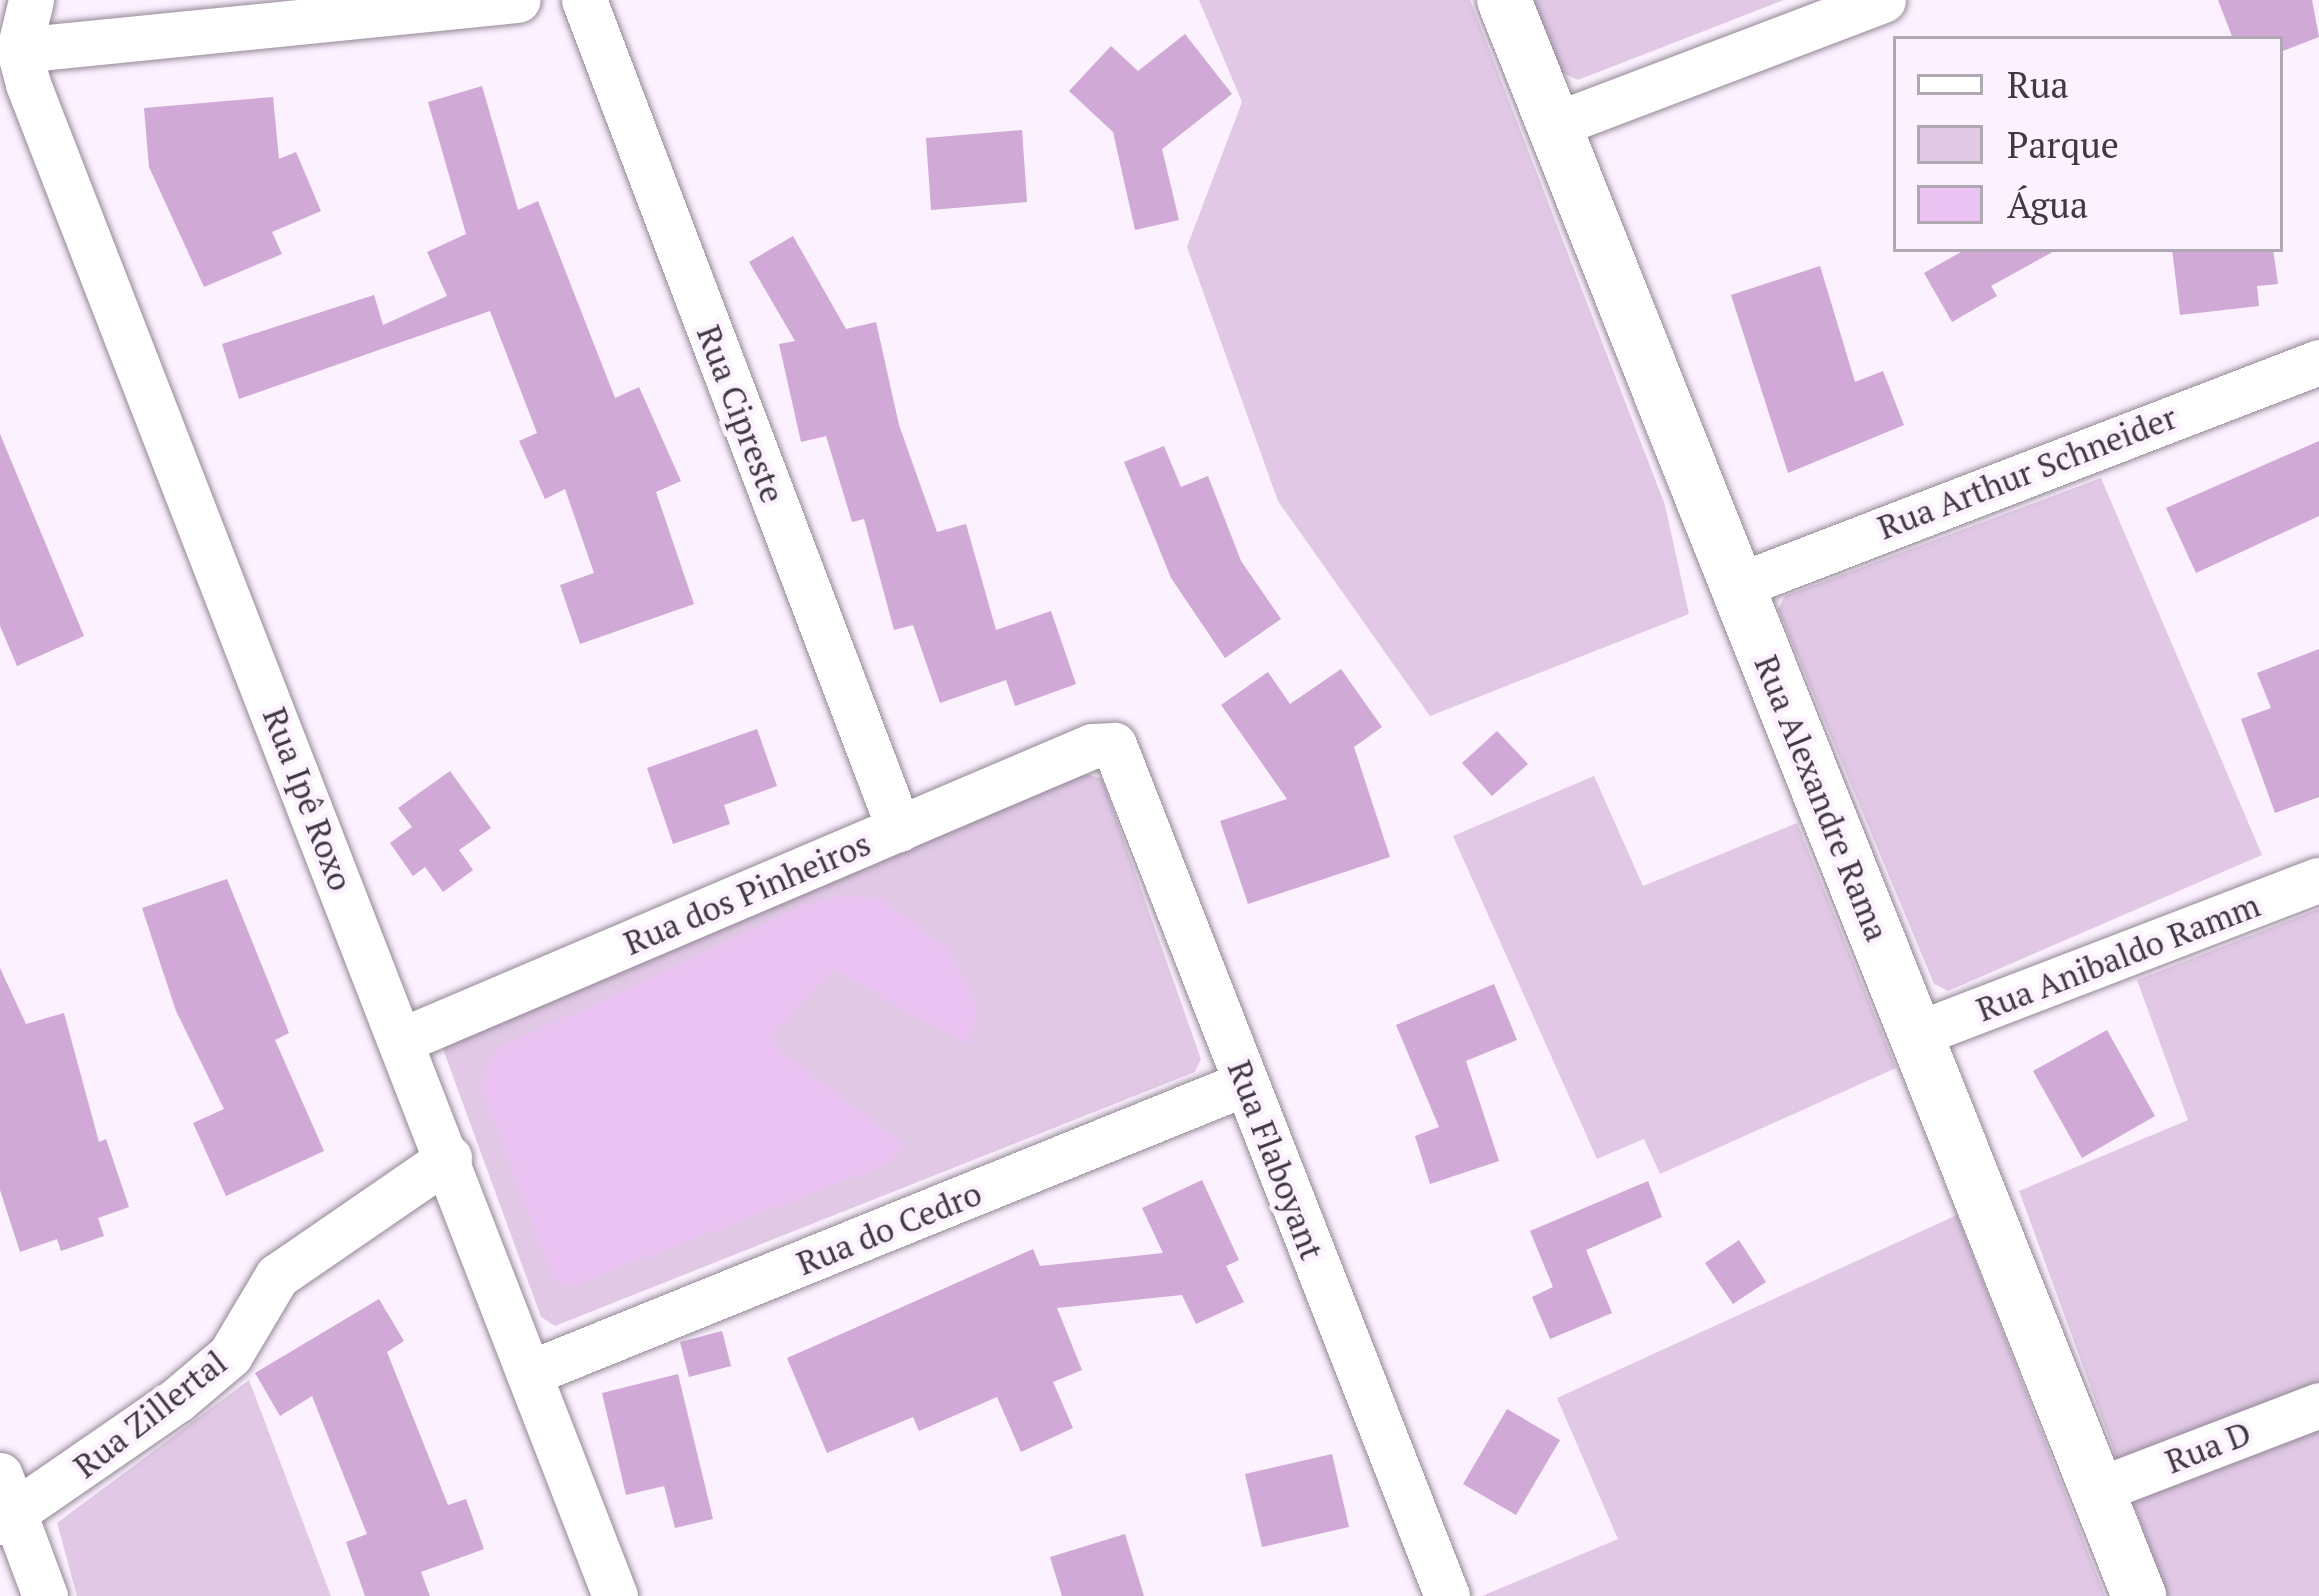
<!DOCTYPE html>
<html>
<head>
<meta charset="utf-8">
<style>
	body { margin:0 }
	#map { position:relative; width:2319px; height:1596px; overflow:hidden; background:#fcf1fe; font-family:"PT Serif",serif }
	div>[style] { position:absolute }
	.green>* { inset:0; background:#e1c9e6 }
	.water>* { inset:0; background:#ebc3f3 }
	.building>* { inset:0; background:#d0a9d7 }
	.roads { filter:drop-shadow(0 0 3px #948897) drop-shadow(0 0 3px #948897) }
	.minor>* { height:45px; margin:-22.5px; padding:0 22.5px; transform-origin:22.5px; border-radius:22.5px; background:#fff }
	.tertiary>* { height:54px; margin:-27px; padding:0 27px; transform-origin:27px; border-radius:27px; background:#fff }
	span { translate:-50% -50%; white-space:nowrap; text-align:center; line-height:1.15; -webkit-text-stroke:9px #fcf1fe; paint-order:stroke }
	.street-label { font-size:33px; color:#3f3a40 }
	.legend { position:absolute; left:1893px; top:36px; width:390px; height:216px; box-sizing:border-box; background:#fcf1fe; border:3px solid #b0a8b2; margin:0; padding:15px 21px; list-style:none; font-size:36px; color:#3f3a40 }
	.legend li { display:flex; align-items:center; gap:24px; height:60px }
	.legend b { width:60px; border:3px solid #b0a8b2 }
</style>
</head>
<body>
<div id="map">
	<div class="green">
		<i style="clip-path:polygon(1199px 0,1470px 0,1665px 505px,1689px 614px,1430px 716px,1278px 501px,1187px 247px,1242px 102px)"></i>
		<i style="clip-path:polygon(1531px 0,1784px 0,1578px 80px,1561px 72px)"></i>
		<i style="clip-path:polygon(2101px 478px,2262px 855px,1948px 991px,1934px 984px,1778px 609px,1785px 596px)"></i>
		<i style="clip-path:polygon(1084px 773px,1102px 779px,1201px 1059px,1195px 1072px,555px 1326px,541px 1317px,443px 1049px,452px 1034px)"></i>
		<i style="clip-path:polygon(1594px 776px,1643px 886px,1797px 823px,1896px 1068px,1660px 1174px,1644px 1139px,1597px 1159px,1453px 836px)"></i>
		<i style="clip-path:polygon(2319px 909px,2319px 1596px,2167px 1596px,2019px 1191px,2188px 1120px,2137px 980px)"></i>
		<i style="clip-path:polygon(1957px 1215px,2105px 1596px,1482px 1596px,1618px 1539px,1557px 1398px)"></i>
		<i style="clip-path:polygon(249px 1380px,331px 1596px,77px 1596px,57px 1523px)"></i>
	</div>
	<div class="water">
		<i style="clip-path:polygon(847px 894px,882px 900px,948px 950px,978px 1008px,968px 1044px,833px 970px,773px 1034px,776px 1048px,904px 1145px,885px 1165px,569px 1287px,553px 1278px,481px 1088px,489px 1061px,500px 1048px,806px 905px)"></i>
	</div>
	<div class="building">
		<i style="clip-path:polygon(2218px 0,2312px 0,2319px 37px,2280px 52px,2280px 39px,2233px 39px)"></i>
		<i style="clip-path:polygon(1185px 34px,1232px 94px,1162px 149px,1179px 220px,1135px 230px,1113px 132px,1069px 91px,1111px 46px,1138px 71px)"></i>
		<i style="clip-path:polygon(482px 86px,518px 210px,538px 201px,615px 398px,639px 387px,681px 481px,656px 492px,694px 604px,580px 644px,560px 585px,594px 573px,565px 489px,545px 499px,519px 441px,537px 433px,490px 311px,239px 399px,222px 344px,374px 295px,383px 325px,447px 296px,427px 252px,466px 234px,428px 102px)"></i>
		<i style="clip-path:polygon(273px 97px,279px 159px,296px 152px,321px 211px,272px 232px,282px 254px,204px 287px,149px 167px,144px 108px)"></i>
		<i style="clip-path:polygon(1022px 130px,1027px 202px,931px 210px,926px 138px)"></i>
		<i style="clip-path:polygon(793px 236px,846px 329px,876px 322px,899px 425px,937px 532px,966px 524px,996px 630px,1051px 611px,1076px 684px,1015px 706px,1006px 680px,940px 703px,913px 625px,894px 630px,864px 519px,852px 522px,826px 436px,801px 442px,779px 344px,795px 341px,749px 262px)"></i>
		<i style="clip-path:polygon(1966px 249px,2058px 249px,1991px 286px,1997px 296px,1952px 322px,1924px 273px)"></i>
		<i style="clip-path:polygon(2172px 249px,2273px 249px,2278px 284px,2257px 286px,2259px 306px,2180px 315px)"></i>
		<i style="clip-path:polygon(1820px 266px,1855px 382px,1883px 371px,1904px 425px,1788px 473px,1731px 295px)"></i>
		<i style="clip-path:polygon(0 434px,84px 636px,17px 666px,0 626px)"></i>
		<i style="clip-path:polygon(2319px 441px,2319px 516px,2196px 573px,2166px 508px)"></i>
		<i style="clip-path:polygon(1164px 446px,1181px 487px,1208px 476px,1241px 561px,1281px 619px,1225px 658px,1171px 578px,1124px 462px)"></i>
		<i style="clip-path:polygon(2319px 649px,2319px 797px,2275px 813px,2241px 719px,2271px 708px,2257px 673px)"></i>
		<i style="clip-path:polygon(1341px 669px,1382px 727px,1354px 747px,1390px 857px,1248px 904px,1220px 821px,1287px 799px,1221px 705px,1268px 672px,1290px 704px)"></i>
		<i style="clip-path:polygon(757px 729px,777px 786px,724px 805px,730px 824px,673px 844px,647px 768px)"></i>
		<i style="clip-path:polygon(1497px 731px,1528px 764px,1492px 796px,1462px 763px)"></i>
		<i style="clip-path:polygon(450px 771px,491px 828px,459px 850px,473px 870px,443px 892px,425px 867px,413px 876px,390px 843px,412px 827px,398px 808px)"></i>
		<i style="clip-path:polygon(227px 879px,289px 1033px,275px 1040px,324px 1151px,226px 1196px,193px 1123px,224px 1109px,176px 1011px,142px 908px)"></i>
		<i style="clip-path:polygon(0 968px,26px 1024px,64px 1013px,99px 1142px,106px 1139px,129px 1207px,98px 1218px,104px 1236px,61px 1251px,57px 1239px,20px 1252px,0 1190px)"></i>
		<i style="clip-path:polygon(1494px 984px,1517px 1040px,1466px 1061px,1499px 1161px,1430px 1184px,1415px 1136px,1439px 1127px,1396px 1025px)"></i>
		<i style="clip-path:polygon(2107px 1030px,2155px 1116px,2082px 1158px,2033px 1071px)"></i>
		<i style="clip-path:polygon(1202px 1180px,1239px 1260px,1226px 1266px,1244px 1302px,1196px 1324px,1182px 1295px,1057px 1308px,1082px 1370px,1053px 1382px,1073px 1428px,1021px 1452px,997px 1397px,919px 1431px,913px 1417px,827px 1453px,787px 1358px,1033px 1249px,1040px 1266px,1163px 1253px,1142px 1208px)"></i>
		<i style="clip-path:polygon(1648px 1181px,1662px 1217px,1586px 1250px,1612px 1313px,1550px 1339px,1532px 1297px,1553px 1287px,1530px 1231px)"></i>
		<i style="clip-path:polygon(1739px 1240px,1766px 1282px,1733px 1304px,1705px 1263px)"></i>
		<i style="clip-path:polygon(379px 1299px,404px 1341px,387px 1352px,448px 1505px,466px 1499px,484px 1549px,421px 1572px,430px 1596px,365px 1596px,346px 1542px,367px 1534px,312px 1396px,280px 1416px,255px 1373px)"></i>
		<i style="clip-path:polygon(722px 1331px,731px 1366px,689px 1377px,680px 1342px)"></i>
		<i style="clip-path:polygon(678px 1374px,713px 1519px,675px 1528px,664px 1486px,626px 1495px,602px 1393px)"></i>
		<i style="clip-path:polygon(1507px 1409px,1560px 1440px,1516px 1515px,1463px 1484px)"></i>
		<i style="clip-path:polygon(1332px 1454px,1349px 1527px,1262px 1547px,1245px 1474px)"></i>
		<i style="clip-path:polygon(1125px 1534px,1144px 1596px,1062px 1596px,1050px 1557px)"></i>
	</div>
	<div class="roads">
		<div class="minor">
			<i style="left:31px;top:0;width:51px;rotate:103.5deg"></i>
			<i style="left:19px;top:50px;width:35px;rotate:75deg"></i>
			<i style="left:28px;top:84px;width:1622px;rotate:68.78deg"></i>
			<i style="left:584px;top:0;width:887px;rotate:69.19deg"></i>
			<i style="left:19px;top:50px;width:501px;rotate:-5.73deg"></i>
			<i style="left:1554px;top:125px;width:352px;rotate:-20.8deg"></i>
			<i style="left:1737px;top:586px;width:624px;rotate:-21.05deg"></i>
			<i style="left:1917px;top:1034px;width:430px;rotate:-21deg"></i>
			<i style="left:402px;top:1040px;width:750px;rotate:-23.08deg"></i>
			<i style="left:1092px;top:746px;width:22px;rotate:-3deg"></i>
			<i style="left:1114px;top:745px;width:914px;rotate:68.63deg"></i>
			<i style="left:532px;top:1372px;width:770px;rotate:-22.04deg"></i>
			<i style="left:0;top:1475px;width:129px;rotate:69.6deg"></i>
			<i style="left:2098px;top:1490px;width:237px;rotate:-21deg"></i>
			<i style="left:0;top:1522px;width:215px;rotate:-34.6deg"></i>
			<i style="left:177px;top:1400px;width:70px;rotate:-40.3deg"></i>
			<i style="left:230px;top:1355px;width:92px;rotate:-59.3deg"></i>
			<i style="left:277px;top:1276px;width:209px;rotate:-34.5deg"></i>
		</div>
		<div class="tertiary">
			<i style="left:1504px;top:0;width:1718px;rotate:68.3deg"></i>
		</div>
	</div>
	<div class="street-label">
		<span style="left:741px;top:414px;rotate:69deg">Rua Cipreste</span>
		<span style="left:2027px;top:472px;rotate:-21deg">Rua Arthur Schneider</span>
		<span style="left:1822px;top:798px;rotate:68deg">Rua Alexandre Rama</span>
		<span style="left:308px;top:799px;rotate:69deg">Rua Ipê Roxo</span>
		<span style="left:747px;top:893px;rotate:-23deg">Rua dos Pinheiros</span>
		<span style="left:2118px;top:957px;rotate:-21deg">Rua Anibaldo Ramm</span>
		<span style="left:1276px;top:1160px;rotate:69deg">Rua Flaboyant</span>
		<span style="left:889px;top:1228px;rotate:-22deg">Rua do Cedro</span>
		<span style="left:150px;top:1414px;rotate:-38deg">Rua Zillertal</span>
		<span style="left:2208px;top:1447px;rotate:-21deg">Rua D</span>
	</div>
	<ul class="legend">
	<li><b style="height:15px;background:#fff"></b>Rua</li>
	<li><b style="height:33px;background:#e1c9e6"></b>Parque</li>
	<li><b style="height:33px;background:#ebc3f3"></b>Água</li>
	</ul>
</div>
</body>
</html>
